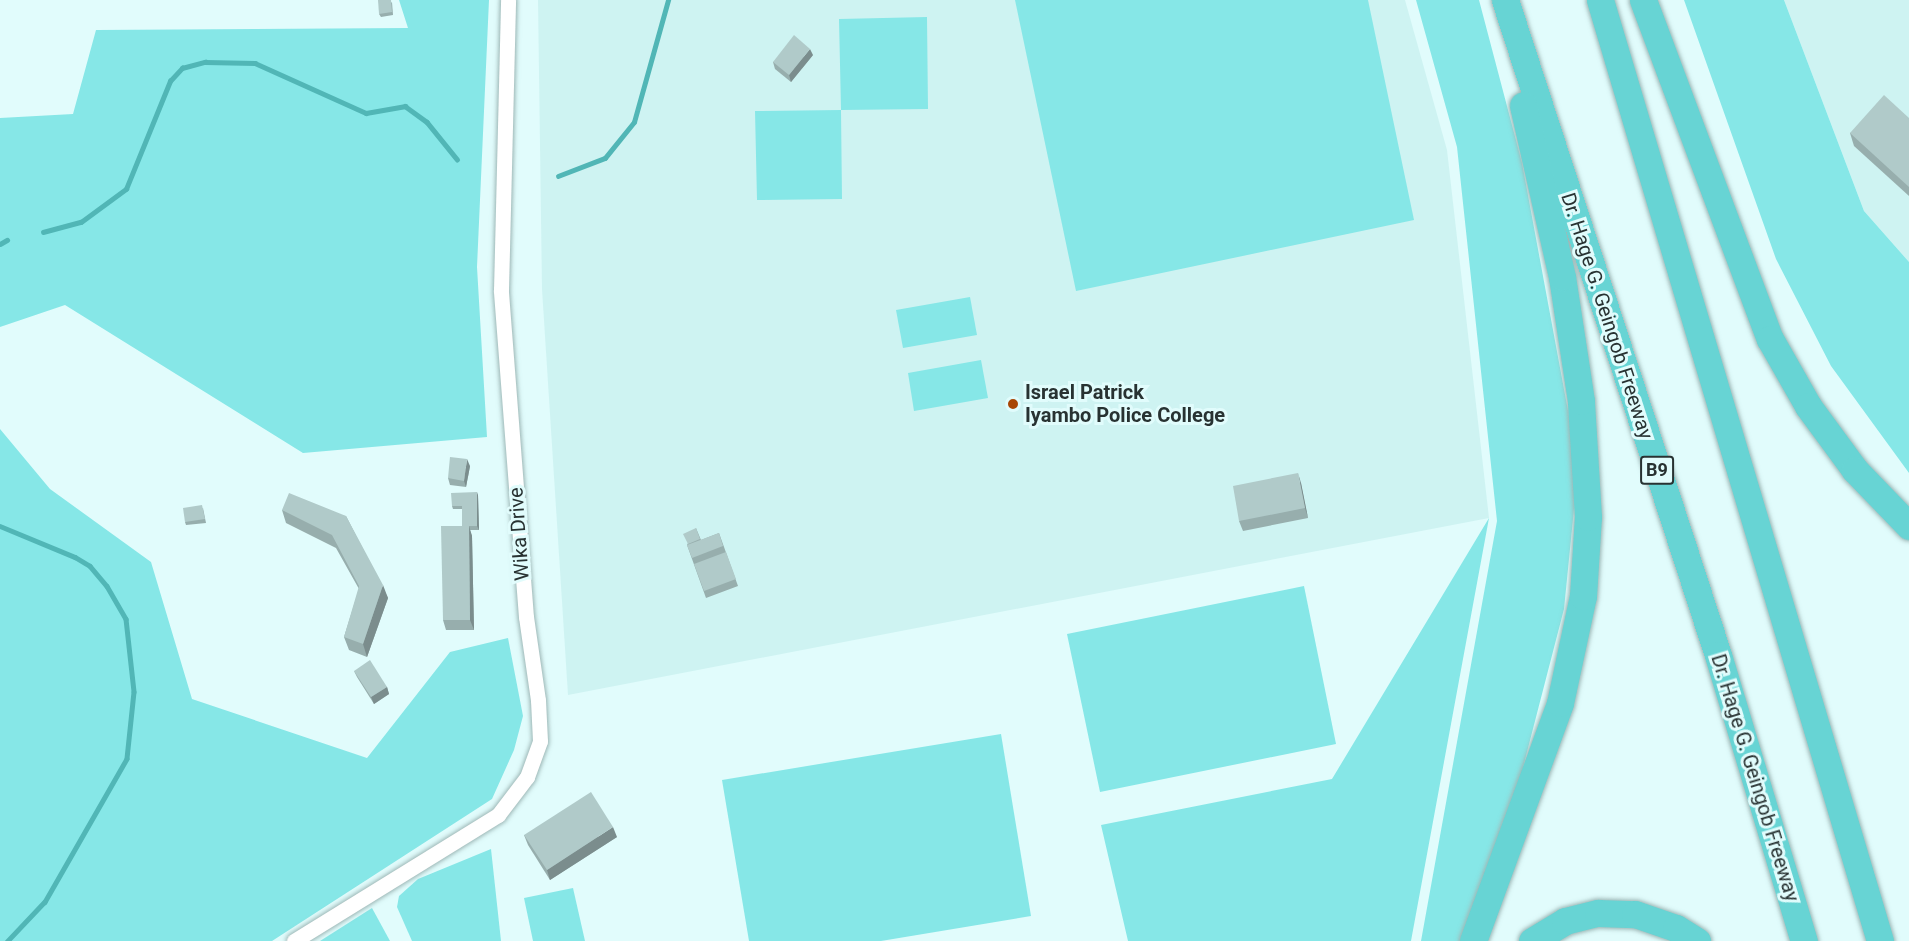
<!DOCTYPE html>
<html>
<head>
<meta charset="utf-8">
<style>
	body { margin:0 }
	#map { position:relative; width:1909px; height:941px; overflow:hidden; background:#e1fcfc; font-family:Roboto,sans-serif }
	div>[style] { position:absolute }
	.built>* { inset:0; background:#cef3f2 }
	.green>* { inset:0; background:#86e7e7 }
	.stream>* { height:4.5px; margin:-2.25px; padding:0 2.25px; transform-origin:2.25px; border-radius:2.25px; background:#51b6b6 }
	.roads { filter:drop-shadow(0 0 2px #9eb8b7) drop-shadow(0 0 2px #9eb8b7) }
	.street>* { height:15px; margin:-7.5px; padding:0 7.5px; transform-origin:7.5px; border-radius:7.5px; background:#fff }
	.highway>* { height:27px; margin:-13.5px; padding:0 13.5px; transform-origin:13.5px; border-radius:13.5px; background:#67d4d4 }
	.wall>* { inset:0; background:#97aead }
	.shaded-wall>* { inset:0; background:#7b8d8d }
	.building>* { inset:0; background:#b0cac9 }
	.dots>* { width:16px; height:16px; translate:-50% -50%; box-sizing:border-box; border:3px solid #e1fcfc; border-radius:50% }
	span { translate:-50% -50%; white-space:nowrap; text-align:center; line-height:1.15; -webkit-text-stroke:6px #e1fcfc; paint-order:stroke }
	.shield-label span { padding:2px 4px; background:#e1fcfc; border:2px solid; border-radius:4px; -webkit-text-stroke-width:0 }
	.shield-label { font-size:18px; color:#283232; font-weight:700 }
	.street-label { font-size:20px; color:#283232 }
	.poi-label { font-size:20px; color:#283232; font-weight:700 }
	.left { translate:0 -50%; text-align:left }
</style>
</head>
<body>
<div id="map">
	<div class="built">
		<i style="clip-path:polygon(538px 0,1405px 0,1447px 150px,1489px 518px,568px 695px,542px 289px)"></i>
		<i style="clip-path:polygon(1784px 0,1909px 0,1909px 262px,1864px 211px)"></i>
	</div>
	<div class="green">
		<i style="clip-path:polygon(399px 0,489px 0,477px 267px,487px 437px,303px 453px,65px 305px,0 327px,0 118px,73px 114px,96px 30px,408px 28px)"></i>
		<i style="clip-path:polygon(1015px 0,1368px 0,1414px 220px,1076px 291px)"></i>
		<i style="clip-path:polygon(1416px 0,1479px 0,1522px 163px,1574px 443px,1574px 509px,1564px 609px,1520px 779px,1461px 941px,1421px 941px,1497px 521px,1457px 147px)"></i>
		<i style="clip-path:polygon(1684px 0,1784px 0,1864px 211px,1909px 262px,1909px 473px,1831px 366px,1776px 259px)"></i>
		<i style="clip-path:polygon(927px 17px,928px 109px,841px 110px,842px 199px,757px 200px,755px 111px,841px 110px,839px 19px)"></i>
		<i style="clip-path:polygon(970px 297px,977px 335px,903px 348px,896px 310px)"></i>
		<i style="clip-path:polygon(981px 360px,988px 398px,914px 411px,908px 373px)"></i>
		<i style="clip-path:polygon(0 429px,50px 489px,151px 562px,192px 699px,367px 758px,450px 652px,508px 638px,523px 716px,514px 750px,492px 799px,272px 941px,0 941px)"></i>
		<i style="clip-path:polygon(1489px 518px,1411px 941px,1128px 941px,1101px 825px,1332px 779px)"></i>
		<i style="clip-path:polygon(1304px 586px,1336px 744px,1100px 792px,1067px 634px)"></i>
		<i style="clip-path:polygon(1001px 734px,1031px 916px,881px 941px,749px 941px,722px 780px)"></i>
		<i style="clip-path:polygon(491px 849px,501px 941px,412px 941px,397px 907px,399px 896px,418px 879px)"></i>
		<i style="clip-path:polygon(573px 888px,585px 941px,533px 941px,524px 898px)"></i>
		<i style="clip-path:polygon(372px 908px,390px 941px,320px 941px)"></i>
	</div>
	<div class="stream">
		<i style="left:558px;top:176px;width:50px;rotate:-21deg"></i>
		<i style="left:605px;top:158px;width:46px;rotate:-51.1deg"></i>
		<i style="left:634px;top:122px;width:127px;rotate:-74.4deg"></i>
		<i style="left:43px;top:232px;width:39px;rotate:-15deg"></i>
		<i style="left:81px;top:222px;width:56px;rotate:-36.3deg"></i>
		<i style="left:126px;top:189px;width:117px;rotate:-67.8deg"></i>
		<i style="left:170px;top:81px;width:18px;rotate:-47deg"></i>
		<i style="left:182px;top:68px;width:24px;rotate:-15deg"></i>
		<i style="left:205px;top:62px;width:50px;rotate:1.1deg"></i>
		<i style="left:255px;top:63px;width:122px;rotate:24.2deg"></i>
		<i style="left:366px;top:113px;width:40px;rotate:-10deg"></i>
		<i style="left:405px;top:106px;width:27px;rotate:36deg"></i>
		<i style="left:427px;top:122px;width:48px;rotate:51deg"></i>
		<i style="left:0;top:244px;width:8px;rotate:-30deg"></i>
		<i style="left:0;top:526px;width:81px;rotate:22.5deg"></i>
		<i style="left:75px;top:557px;width:17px;rotate:31deg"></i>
		<i style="left:90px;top:566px;width:26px;rotate:50deg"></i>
		<i style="left:107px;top:586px;width:38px;rotate:60deg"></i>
		<i style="left:126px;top:619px;width:73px;rotate:83.7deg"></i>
		<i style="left:134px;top:692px;width:67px;rotate:96deg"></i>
		<i style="left:127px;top:759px;width:165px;rotate:119.8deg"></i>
		<i style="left:45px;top:902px;width:54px;rotate:133.5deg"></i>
	</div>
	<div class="roads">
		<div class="street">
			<i style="left:294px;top:941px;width:240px;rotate:-31.7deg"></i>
			<i style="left:498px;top:815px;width:48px;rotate:-52.7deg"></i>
			<i style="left:527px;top:777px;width:38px;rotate:-70deg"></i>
			<i style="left:540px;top:741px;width:41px;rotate:-92.8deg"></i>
			<i style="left:538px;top:700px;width:84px;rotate:-98.2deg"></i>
			<i style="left:526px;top:617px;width:328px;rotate:-94.4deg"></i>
			<i style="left:501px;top:290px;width:290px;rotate:-88.6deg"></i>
		</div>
		<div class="highway">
			<i style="left:1505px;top:0;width:689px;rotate:71.99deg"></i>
			<i style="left:1718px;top:655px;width:299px;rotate:73.3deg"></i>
			<i style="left:1600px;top:0;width:982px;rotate:73.43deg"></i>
			<i style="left:1643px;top:0;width:362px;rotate:69.5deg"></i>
			<i style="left:1770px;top:339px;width:77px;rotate:60.4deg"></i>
			<i style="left:1808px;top:406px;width:79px;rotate:53.7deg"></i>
			<i style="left:1855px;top:470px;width:78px;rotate:46deg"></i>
			<i style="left:1473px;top:941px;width:253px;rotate:-69.9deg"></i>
			<i style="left:1560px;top:703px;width:109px;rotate:-77.9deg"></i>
			<i style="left:1583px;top:596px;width:79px;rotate:-86.4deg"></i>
			<i style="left:1588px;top:517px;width:116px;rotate:-93.5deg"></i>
			<i style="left:1581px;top:401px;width:125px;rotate:-98.7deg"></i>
			<i style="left:1562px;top:277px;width:176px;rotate:-102.8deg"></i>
			<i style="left:1532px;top:941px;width:39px;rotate:-31deg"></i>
			<i style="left:1565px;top:921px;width:34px;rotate:-14deg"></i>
			<i style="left:1598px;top:913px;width:37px;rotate:2deg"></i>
			<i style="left:1635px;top:914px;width:43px;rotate:18.9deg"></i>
			<i style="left:1676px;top:928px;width:25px;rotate:32deg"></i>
		</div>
	</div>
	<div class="wall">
		<i style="clip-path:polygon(392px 2px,393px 15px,381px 17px,379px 14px)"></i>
		<i style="clip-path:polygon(813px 55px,791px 82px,775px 69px,773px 62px)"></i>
		<i style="clip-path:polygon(1909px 118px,1909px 196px,1854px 146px,1850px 133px)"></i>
		<i style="clip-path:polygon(470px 466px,466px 487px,450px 485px,448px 478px)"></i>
		<i style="clip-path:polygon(1301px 483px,1308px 518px,1243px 531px,1239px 521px)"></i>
		<i style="clip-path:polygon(478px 495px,479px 530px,470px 530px,472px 536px,474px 630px,446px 630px,443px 620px,462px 526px,462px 509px,453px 509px,452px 506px)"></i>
		<i style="clip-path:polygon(203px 508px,206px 523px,186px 525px,185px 522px)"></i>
		<i style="clip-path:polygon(282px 510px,346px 516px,388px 598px,367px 657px,349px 650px,344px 637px,359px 589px,336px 548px,286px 523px)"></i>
		<i style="clip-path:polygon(696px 528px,701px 540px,719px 533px,738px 586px,706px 598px,687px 545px)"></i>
		<i style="clip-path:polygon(354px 671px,387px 687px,389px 694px,374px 704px,357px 677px)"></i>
		<i style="clip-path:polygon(524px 835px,617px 837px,550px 880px,528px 845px)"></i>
	</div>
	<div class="shaded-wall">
		<i style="clip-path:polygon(810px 49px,813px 55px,791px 82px,789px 75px)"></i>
		<i style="clip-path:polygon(467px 459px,470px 466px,466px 487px,464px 481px)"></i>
		<i style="clip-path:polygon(1298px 473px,1301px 483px,1308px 518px,1305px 508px)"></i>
		<i style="clip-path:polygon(477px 492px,478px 495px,479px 530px,477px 526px)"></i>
		<i style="clip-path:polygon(469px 526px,472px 536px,474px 630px,470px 620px)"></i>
		<i style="clip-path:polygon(383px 585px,388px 598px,367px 657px,363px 644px)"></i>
		<i style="clip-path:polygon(387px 687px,389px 694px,374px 704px,371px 697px)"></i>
		<i style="clip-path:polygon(613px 827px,617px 837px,550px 880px,547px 870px)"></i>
	</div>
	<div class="building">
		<i style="clip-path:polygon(378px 0,391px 0,392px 12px,379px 14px)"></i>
		<i style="clip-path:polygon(794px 35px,810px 49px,789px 75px,773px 62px)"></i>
		<i style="clip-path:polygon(1884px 95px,1909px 118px,1909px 187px,1850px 133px)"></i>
		<i style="clip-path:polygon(450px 457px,467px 459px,464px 481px,448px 478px)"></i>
		<i style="clip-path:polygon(1298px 473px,1305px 508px,1239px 521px,1233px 486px)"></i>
		<i style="clip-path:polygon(477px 492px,477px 526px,462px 526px,462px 506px,452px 506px,451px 493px)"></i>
		<i style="clip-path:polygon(289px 493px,346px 516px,383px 585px,363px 644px,344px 637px,359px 586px,332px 535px,282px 510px)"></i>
		<i style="clip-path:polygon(202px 505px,205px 519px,185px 522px,183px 508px)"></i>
		<i style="clip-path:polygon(441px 526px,469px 526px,470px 620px,443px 620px)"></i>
		<i style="clip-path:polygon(696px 528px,700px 539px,688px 544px,683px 534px)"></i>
		<i style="clip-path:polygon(719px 533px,723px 546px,692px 558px,687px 545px)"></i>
		<i style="clip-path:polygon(726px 552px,736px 579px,704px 591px,694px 564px)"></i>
		<i style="clip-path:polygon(370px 660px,387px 687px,371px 697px,354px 671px)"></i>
		<i style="clip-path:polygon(591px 792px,613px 827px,547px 870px,524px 835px)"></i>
	</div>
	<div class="dots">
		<i style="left:1013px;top:404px;background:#a84605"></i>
	</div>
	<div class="shield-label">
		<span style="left:1657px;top:470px">B9</span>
	</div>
	<div class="street-label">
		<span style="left:1607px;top:316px;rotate:72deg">Dr. Hage G. Geingob Freeway</span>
		<span style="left:519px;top:534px;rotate:-94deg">Wika Drive</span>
		<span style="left:1755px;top:778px;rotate:73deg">Dr. Hage G. Geingob Freeway</span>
	</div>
	<div class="poi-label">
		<span class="left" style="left:1025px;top:404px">Israel Patrick<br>Iyambo Police College</span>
	</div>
</div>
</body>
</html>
